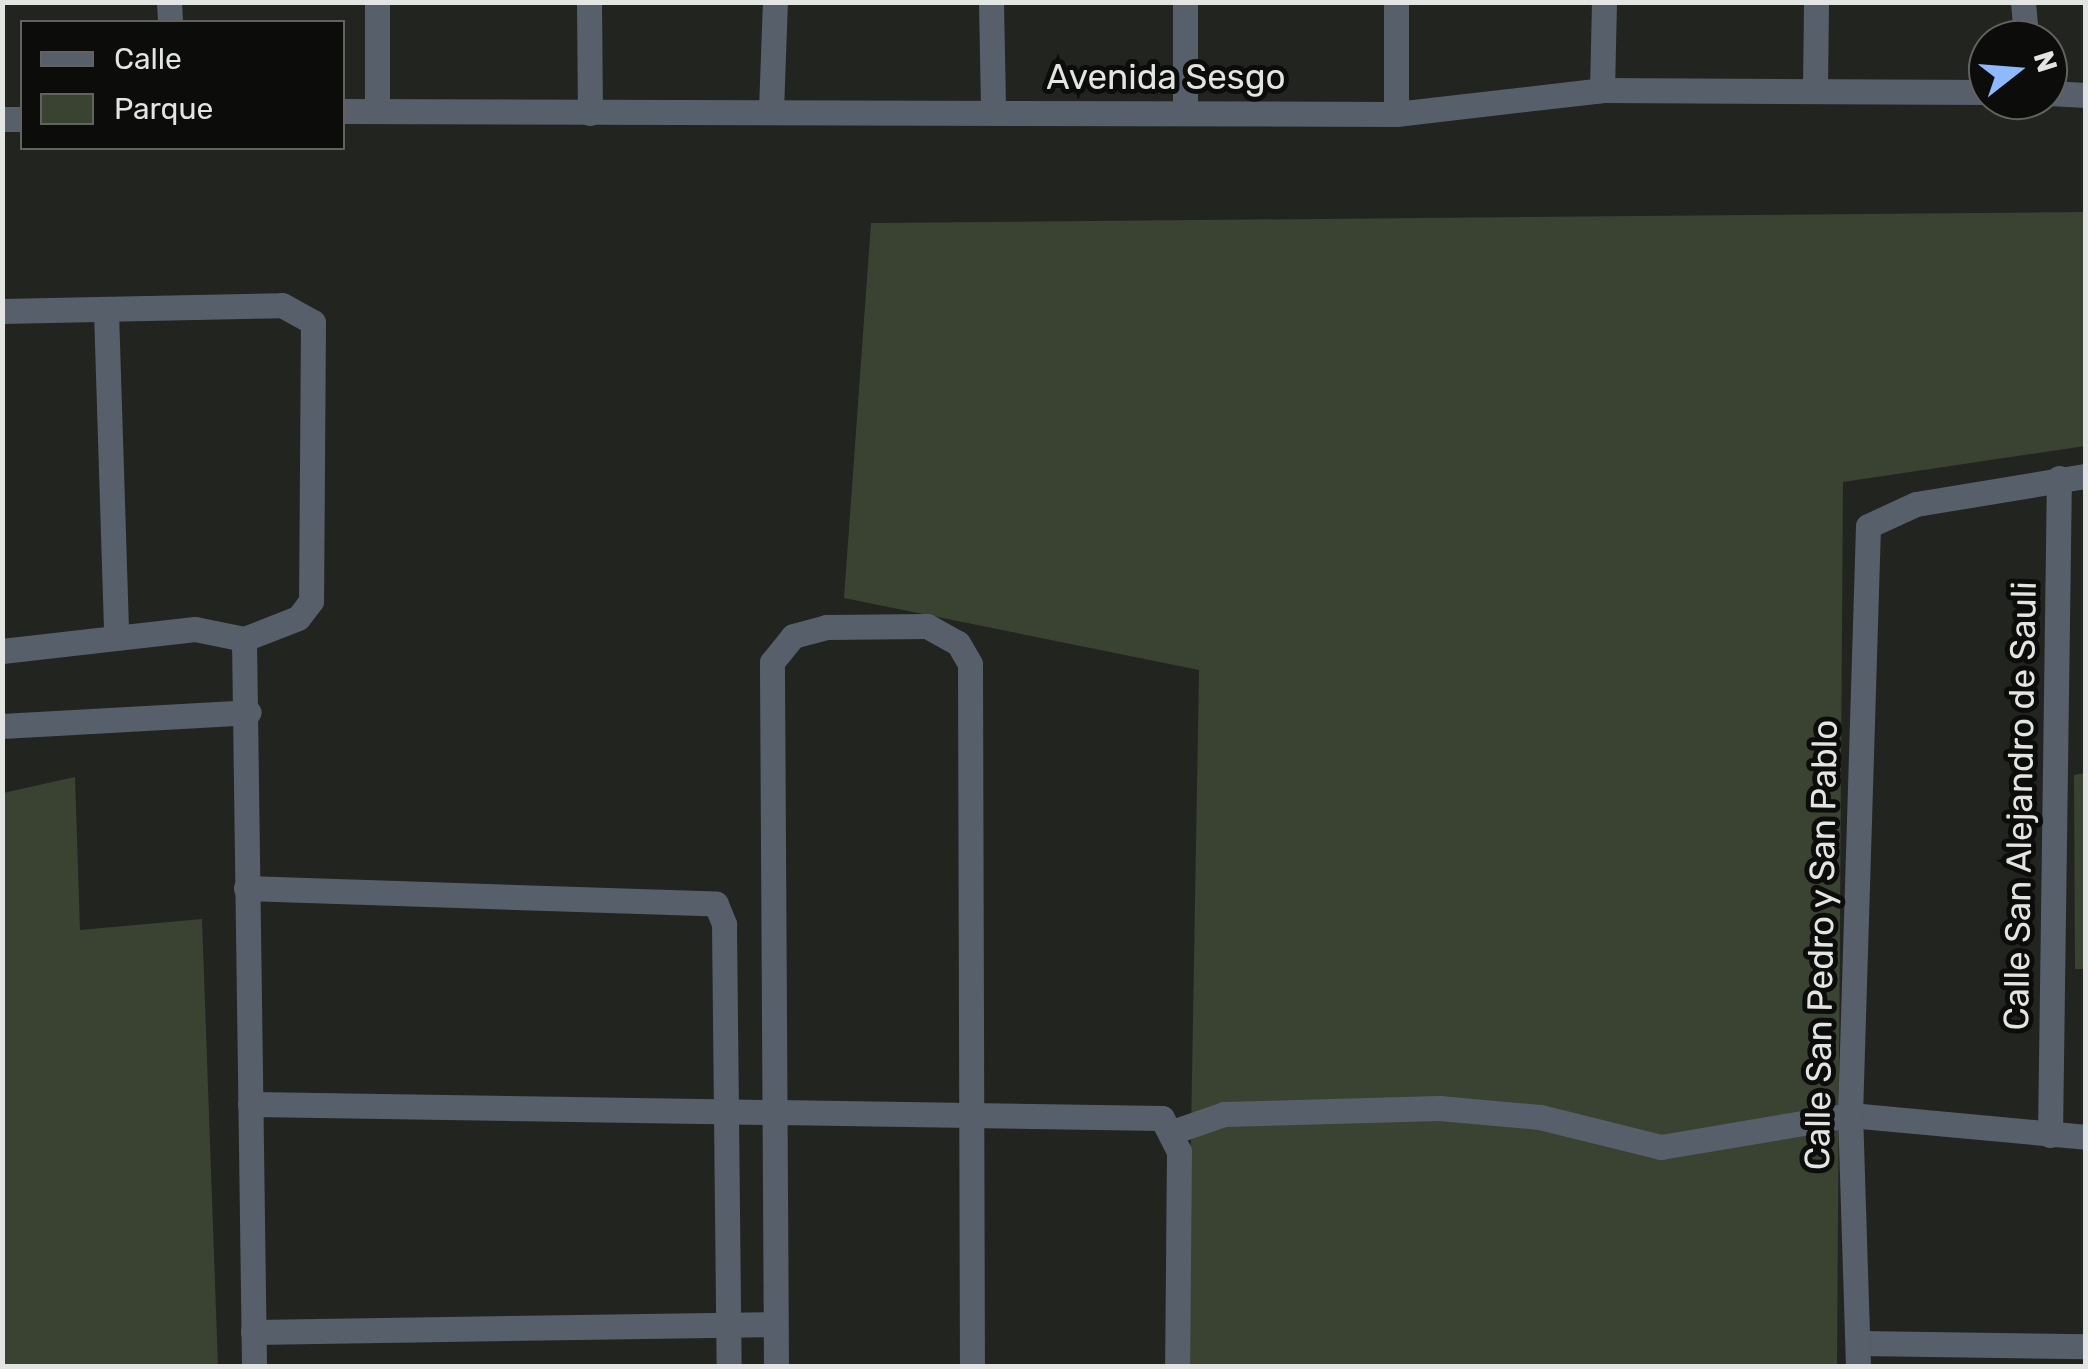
<!DOCTYPE html>
<html>
<head>
<meta charset="utf-8">
<style>
	body { margin:0 }
	#map { position:relative; width:2088px; height:1369px; overflow:hidden; background:#222420; font-family:Rubik,sans-serif }
	div>[style] { position:absolute }
	.green>* { inset:0; background:#3a4231 }
	.street>* { height:25px; margin:-12.5px; padding:0 12.5px; transform-origin:12.5px; border-radius:12.5px; background:#575f6b }
	span { translate:-50% -50%; white-space:nowrap; text-align:center; line-height:1.15; -webkit-text-stroke:10px #0c0d0b; paint-order:stroke }
	.street-label { font-size:35px; color:#e3e5e2 }
	.frame { position:absolute; inset:0; border:5px solid #e3e5e2; pointer-events:none }
	.legend { position:absolute; left:20px; top:20px; width:325px; height:130px; box-sizing:border-box; background:#0c0d0b; border:2px solid #626361; margin:0; padding:12px 18px; list-style:none; font-size:30px; color:#e3e5e2 }
	.legend li { display:flex; align-items:center; gap:20px; height:50px }
	.legend b { width:50px; border:2px solid #626361 }
	.north { position:absolute; left:1968px; top:20px; width:100px; height:100px; box-sizing:border-box; background:#0c0d0b; border:2px solid #626361; border-radius:50%; rotate:73deg; font-size:28px; font-weight:700; line-height:40px; text-align:center; color:#e3e5e2 }
	.north::after { content:''; display:block; margin:auto; width:35px; height:45px; background:#8eb9fd; clip-path:polygon(50% 0,100% 100%,50% 72%,0 100%) }
</style>
</head>
<body>
<div id="map">
	<div class="green">
		<i style="clip-path:polygon(2085px 212px,2085px 446px,1843px 482px,1837px 1366px,1187px 1366px,1199px 670px,844px 598px,871px 223px)"></i>
		<i style="clip-path:polygon(2085px 773px,2085px 969px,2075px 969px,2074px 775px)"></i>
		<i style="clip-path:polygon(75px 777px,80px 930px,202px 919px,218px 1366px,3px 1366px,3px 793px)"></i>
	</div>
	<div class="street">
		<i style="left:169px;top:2px;width:20px;rotate:87deg"></i>
		<i style="left:377px;top:2px;width:107px;rotate:90deg"></i>
		<i style="left:589px;top:2px;width:111px;rotate:89.5deg"></i>
		<i style="left:991px;top:2px;width:109px;rotate:88.9deg"></i>
		<i style="left:1185px;top:2px;width:110px;rotate:90deg"></i>
		<i style="left:2023px;top:2px;width:38px;rotate:85deg"></i>
		<i style="left:1815px;top:88px;width:86px;rotate:-89.3deg"></i>
		<i style="left:1602px;top:90px;width:88px;rotate:-88.7deg"></i>
		<i style="left:2048px;top:93px;width:38px;rotate:3deg"></i>
		<i style="left:771px;top:110px;width:108px;rotate:-87.9deg"></i>
		<i style="left:342px;top:111px;width:1054px;rotate:0.16deg"></i>
		<i style="left:1396px;top:114px;width:207px;rotate:-6.6deg"></i>
		<i style="left:1602px;top:90px;width:386px;rotate:0.3deg"></i>
		<i style="left:1396px;top:114px;width:112px;rotate:-90deg"></i>
		<i style="left:2px;top:119px;width:20px"></i>
		<i style="left:2px;top:311px;width:280px;rotate:-1.2deg"></i>
		<i style="left:282px;top:305px;width:35px;rotate:29deg"></i>
		<i style="left:313px;top:322px;width:279px;rotate:90.4deg"></i>
		<i style="left:311px;top:601px;width:21px;rotate:127deg"></i>
		<i style="left:298px;top:618px;width:58px;rotate:158.7deg"></i>
		<i style="left:106px;top:311px;width:327px;rotate:88.2deg"></i>
		<i style="left:2px;top:651px;width:194px;rotate:-6.5deg"></i>
		<i style="left:195px;top:629px;width:50px;rotate:11.5deg"></i>
		<i style="left:244px;top:639px;width:727px;rotate:89.21deg"></i>
		<i style="left:2px;top:726px;width:247px;rotate:-3.2deg"></i>
		<i style="left:246px;top:888px;width:470px;rotate:1.9deg"></i>
		<i style="left:716px;top:904px;width:22px;rotate:68deg"></i>
		<i style="left:724px;top:924px;width:442px;rotate:89.4deg"></i>
		<i style="left:250px;top:1104px;width:912px;rotate:0.88deg"></i>
		<i style="left:1162px;top:1118px;width:37px;rotate:63deg"></i>
		<i style="left:1179px;top:1151px;width:215px;rotate:90.5deg"></i>
		<i style="left:1175px;top:1131px;width:52px;rotate:-19.1deg"></i>
		<i style="left:1224px;top:1114px;width:215px;rotate:-1.6deg"></i>
		<i style="left:1439px;top:1108px;width:101px;rotate:5.1deg"></i>
		<i style="left:1540px;top:1117px;width:125px;rotate:13.9deg"></i>
		<i style="left:1661px;top:1147px;width:192px;rotate:-9.6deg"></i>
		<i style="left:1850px;top:1115px;width:237px;rotate:5.3deg"></i>
		<i style="left:2050px;top:1135px;width:657px;rotate:-89.22deg"></i>
		<i style="left:253px;top:1332px;width:522px;rotate:-0.88deg"></i>
		<i style="left:1858px;top:1343px;width:228px;rotate:0.8deg"></i>
		<i style="left:776px;top:1366px;width:704px;rotate:-90.33deg"></i>
		<i style="left:772px;top:662px;width:33px;rotate:-51deg"></i>
		<i style="left:793px;top:636px;width:34px;rotate:-15deg"></i>
		<i style="left:826px;top:627px;width:101px;rotate:-0.6deg"></i>
		<i style="left:927px;top:626px;width:35px;rotate:29deg"></i>
		<i style="left:958px;top:643px;width:24px;rotate:60deg"></i>
		<i style="left:970px;top:664px;width:702px;rotate:89.84deg"></i>
		<i style="left:1858px;top:1366px;width:251px;rotate:-91.8deg"></i>
		<i style="left:1850px;top:1115px;width:589px;rotate:-88.25deg"></i>
		<i style="left:1868px;top:526px;width:53px;rotate:-24.6deg"></i>
		<i style="left:1916px;top:504px;width:172px;rotate:-9.4deg"></i>
	</div>
	<div class="street-label">
		<span style="left:1166px;top:77px">Avenida Sesgo</span>
		<span style="left:2020px;top:806px;rotate:-89deg">Calle San Alejandro de Sauli</span>
		<span style="left:1821px;top:945px;rotate:-89deg">Calle San Pedro y San Pablo</span>
	</div>
	<div class="frame"></div>
	<ul class="legend">
	<li><b style="height:12px;background:#575f6b"></b>Calle</li>
	<li><b style="height:28px;background:#3a4231"></b>Parque</li>
	</ul>
	<div class="north">N</div>
</div>
</body>
</html>
